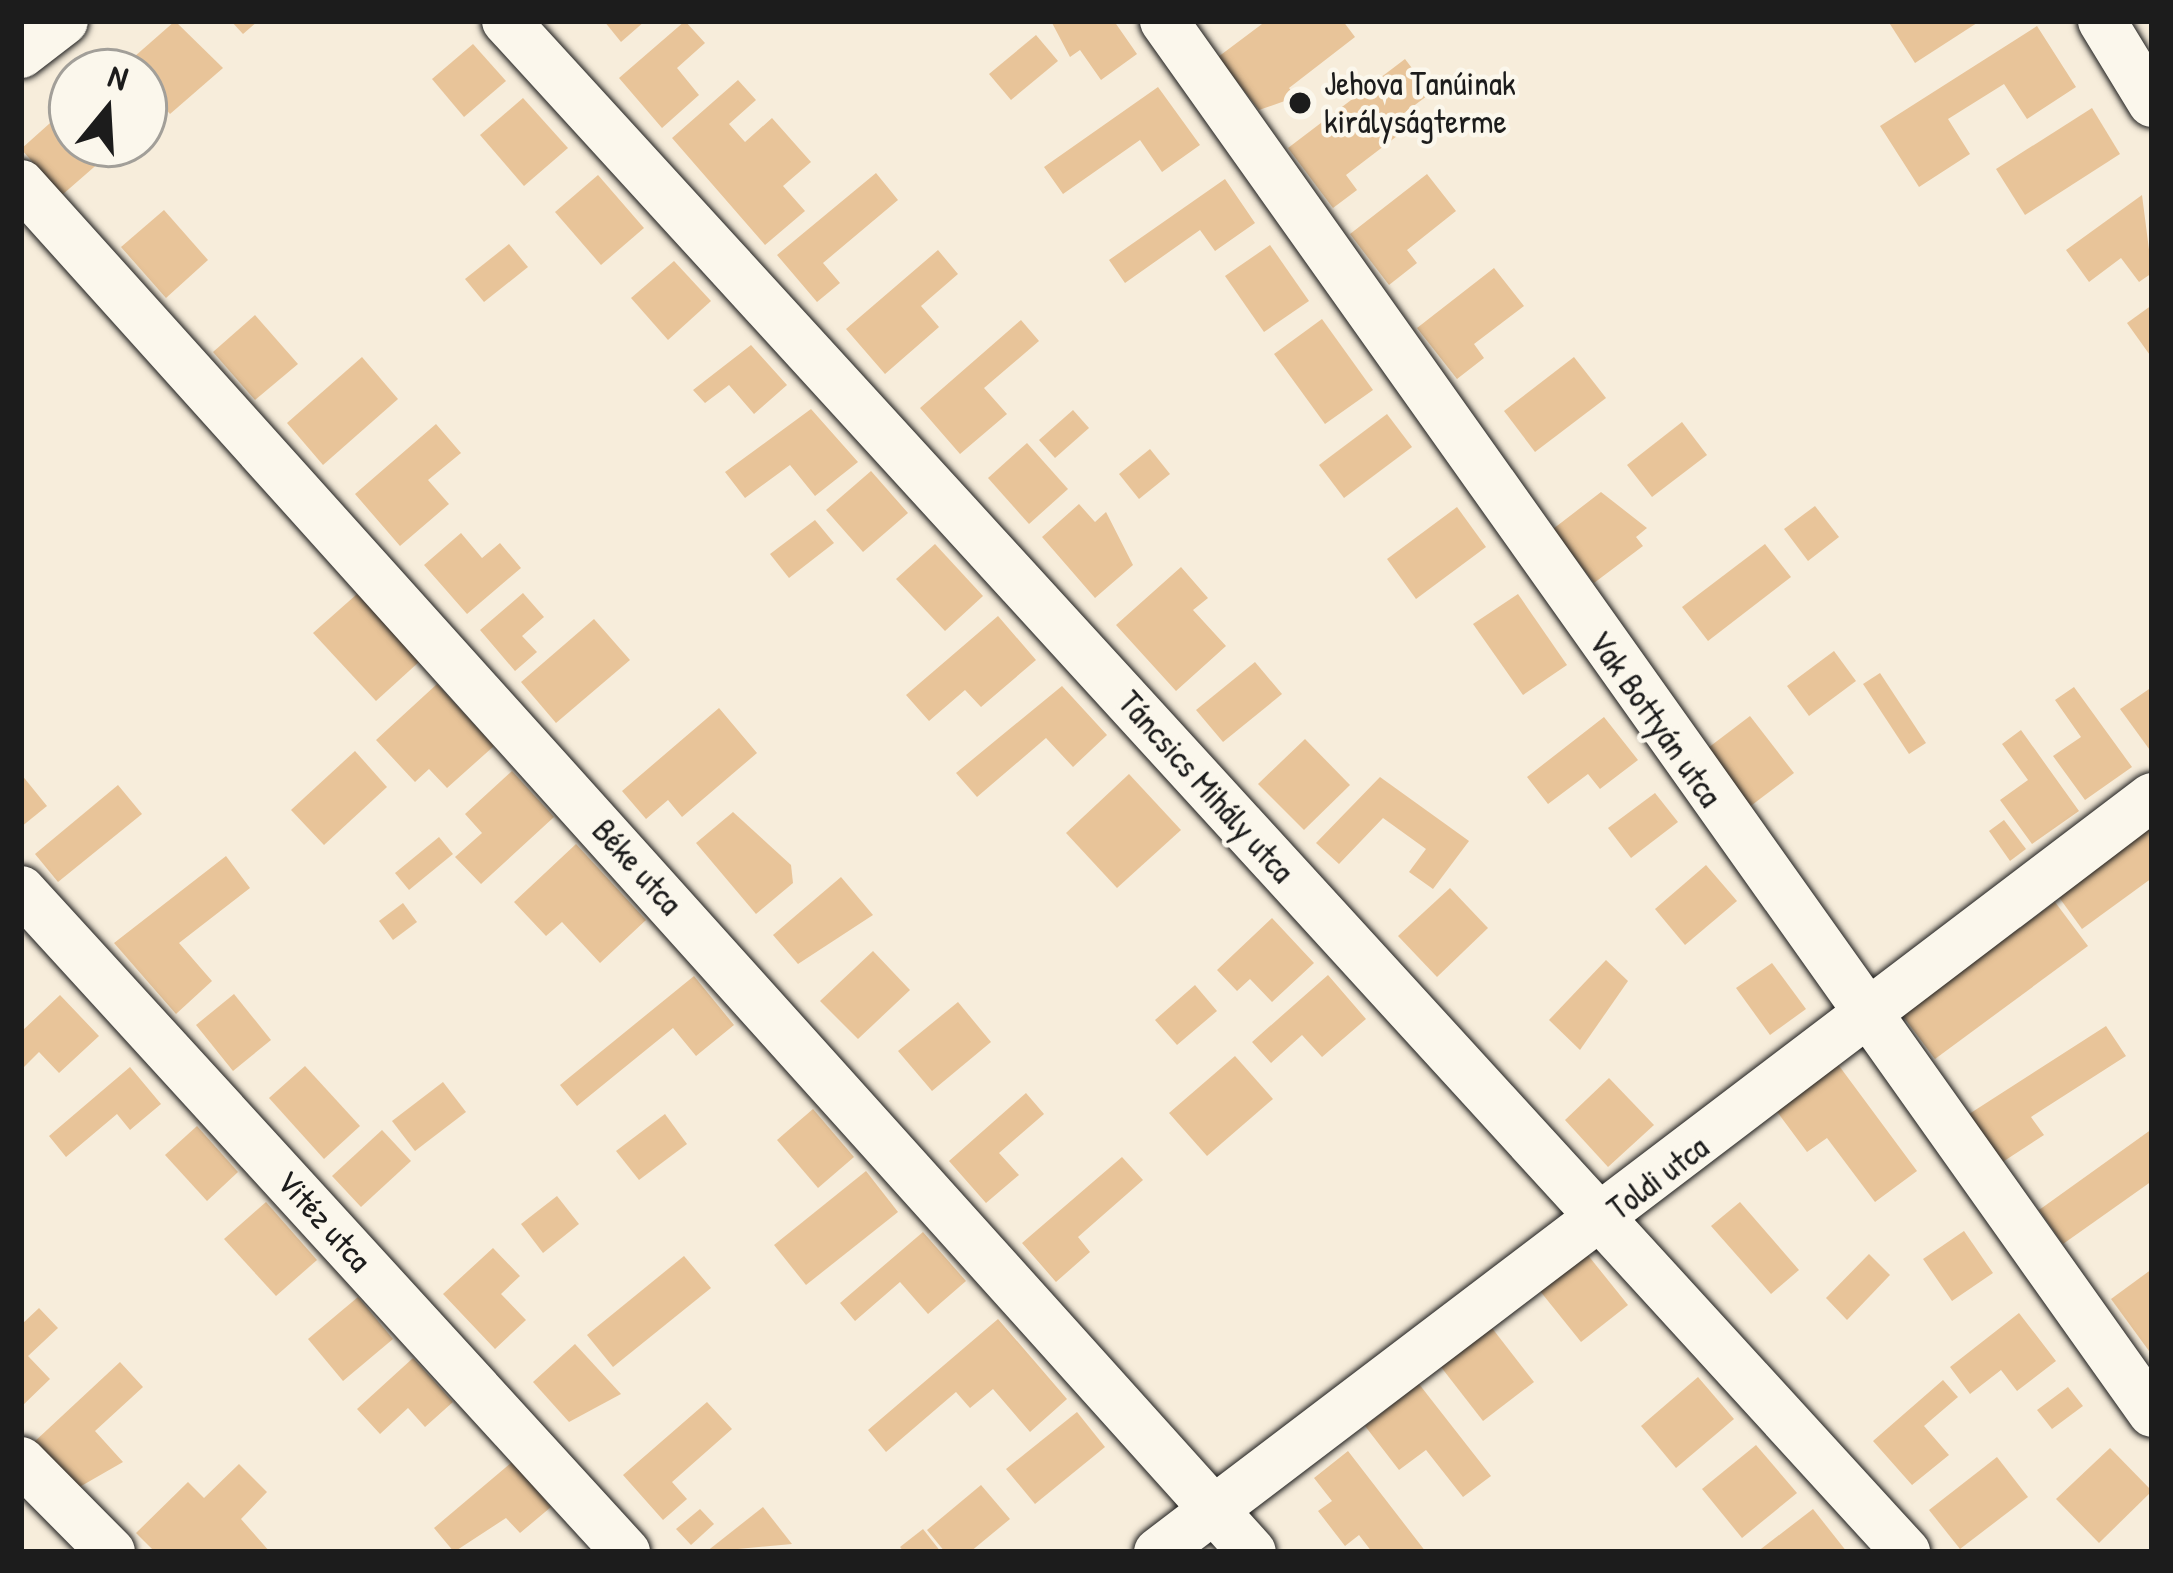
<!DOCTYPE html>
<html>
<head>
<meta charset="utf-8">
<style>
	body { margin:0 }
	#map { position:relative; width:2173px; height:1573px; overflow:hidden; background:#f7eddb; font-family:"Patrick Hand",sans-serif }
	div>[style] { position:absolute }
	.building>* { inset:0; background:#e8c499 }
	.roads { filter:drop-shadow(0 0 3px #1c1c1c) drop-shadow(0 0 3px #1c1c1c) }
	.minor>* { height:48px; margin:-24px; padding:0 24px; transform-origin:24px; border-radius:24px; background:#fbf7ec }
	.dots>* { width:33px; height:33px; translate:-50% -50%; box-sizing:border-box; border:6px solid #fbf7ec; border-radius:50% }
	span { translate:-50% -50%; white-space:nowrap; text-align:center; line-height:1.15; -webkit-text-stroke:9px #fbf7ec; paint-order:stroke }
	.poi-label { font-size:33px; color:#1c1c1c }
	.left { translate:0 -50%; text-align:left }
	.street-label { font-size:33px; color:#1c1c1c }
	.frame { position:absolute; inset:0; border:24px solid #1c1c1c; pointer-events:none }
	.north { position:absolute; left:48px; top:48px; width:120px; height:120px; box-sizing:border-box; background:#fbf7ec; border:3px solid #a29f99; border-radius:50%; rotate:18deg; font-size:33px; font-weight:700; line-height:48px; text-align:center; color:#1c1c1c }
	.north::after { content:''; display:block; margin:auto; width:42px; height:54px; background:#1c1c1c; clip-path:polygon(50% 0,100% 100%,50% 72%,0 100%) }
</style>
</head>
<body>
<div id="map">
	<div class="building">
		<i style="clip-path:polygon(175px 21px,223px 68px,170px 114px,126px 64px)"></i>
		<i style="clip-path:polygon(231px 21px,258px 21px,243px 34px)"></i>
		<i style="clip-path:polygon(604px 21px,645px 21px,621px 42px)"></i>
		<i style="clip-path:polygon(685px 21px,705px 43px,677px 68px,699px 95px,662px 128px,619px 78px)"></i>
		<i style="clip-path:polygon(1051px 21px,1114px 21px,1137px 54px,1101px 80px,1080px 50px,1070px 57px)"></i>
		<i style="clip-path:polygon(1266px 21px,1343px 21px,1355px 37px,1289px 88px,1296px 97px,1259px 110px,1218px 57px)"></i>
		<i style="clip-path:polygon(1888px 21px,1980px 21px,1915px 63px)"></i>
		<i style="clip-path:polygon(2037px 26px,2076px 87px,2027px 119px,2004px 84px,1948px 119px,1970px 154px,1919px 187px,1880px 126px)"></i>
		<i style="clip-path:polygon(1036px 35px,1058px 61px,1011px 100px,989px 74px)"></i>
		<i style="clip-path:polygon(473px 44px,506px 81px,464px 117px,432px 79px)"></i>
		<i style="clip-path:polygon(1405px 59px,1431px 93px,1392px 122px,1401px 133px,1346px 175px,1357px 190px,1333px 208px,1288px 148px)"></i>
		<i style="clip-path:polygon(738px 80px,756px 100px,729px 124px,745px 142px,772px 118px,811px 162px,783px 186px,805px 211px,765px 245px,672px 138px)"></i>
		<i style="clip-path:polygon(1158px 87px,1200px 145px,1162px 172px,1140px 140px,1063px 194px,1044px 167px)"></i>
		<i style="clip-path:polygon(523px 98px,568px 148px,524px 186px,480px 135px)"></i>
		<i style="clip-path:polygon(2092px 108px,2120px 154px,2025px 215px,1996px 169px)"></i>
		<i style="clip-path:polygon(59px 115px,72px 144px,101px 161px,62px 195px,21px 149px)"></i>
		<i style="clip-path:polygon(876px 173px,898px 200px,823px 263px,840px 283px,817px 302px,777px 255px)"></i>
		<i style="clip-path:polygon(1427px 174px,1456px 211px,1407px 250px,1417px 263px,1389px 285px,1350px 234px)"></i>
		<i style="clip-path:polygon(598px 175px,644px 228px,601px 265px,555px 212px)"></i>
		<i style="clip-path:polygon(1225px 179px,1255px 223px,1215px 251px,1200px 230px,1125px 283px,1109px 260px)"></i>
		<i style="clip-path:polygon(2142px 195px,2152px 273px,2139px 282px,2121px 258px,2089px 282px,2066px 250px)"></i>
		<i style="clip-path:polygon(164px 210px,208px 260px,166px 298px,121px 247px)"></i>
		<i style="clip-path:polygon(509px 244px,528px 267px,484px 302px,465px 279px)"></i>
		<i style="clip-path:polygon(1270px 245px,1309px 301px,1264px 332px,1225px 276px)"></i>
		<i style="clip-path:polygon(938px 250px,958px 274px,921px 306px,939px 327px,885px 374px,846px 329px)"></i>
		<i style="clip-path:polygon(674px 261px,711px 301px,668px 340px,631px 298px)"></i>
		<i style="clip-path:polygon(1494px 268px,1524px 306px,1474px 344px,1484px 358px,1457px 379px,1417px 328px)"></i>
		<i style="clip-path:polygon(2152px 305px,2152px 358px,2127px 323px)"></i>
		<i style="clip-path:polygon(255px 315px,298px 364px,255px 400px,213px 352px)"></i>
		<i style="clip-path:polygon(1322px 319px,1373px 390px,1325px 424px,1274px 354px)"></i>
		<i style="clip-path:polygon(1021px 320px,1039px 341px,984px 388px,1007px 414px,960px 454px,920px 408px)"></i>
		<i style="clip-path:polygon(751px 345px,787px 385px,754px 414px,729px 385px,705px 403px,693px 390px)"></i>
		<i style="clip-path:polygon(362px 357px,398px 399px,323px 465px,287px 423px)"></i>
		<i style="clip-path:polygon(1574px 357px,1606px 398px,1535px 452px,1504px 411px)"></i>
		<i style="clip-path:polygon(811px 409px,858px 462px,815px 496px,790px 465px,745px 498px,725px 472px)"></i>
		<i style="clip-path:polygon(1073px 410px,1089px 428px,1055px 458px,1039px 440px)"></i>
		<i style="clip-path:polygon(1387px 414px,1412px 447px,1344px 498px,1319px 465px)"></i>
		<i style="clip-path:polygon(1682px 422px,1707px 455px,1652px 497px,1627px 465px)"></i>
		<i style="clip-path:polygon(436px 424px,461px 453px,428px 480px,449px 504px,400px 546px,355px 494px)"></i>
		<i style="clip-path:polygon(1027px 443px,1068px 489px,1029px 524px,988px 478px)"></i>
		<i style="clip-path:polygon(1150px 449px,1170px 474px,1139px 499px,1119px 474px)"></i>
		<i style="clip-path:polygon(871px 471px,908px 513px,863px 552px,826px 510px)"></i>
		<i style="clip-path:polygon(1601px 492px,1647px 528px,1636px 537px,1643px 546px,1594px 583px,1553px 529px)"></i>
		<i style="clip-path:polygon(1079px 504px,1095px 522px,1106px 512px,1133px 565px,1095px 598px,1042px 537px)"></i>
		<i style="clip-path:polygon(1815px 506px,1839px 537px,1808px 561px,1784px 529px)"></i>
		<i style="clip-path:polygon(1457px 507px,1486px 547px,1416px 599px,1387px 559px)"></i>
		<i style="clip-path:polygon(815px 520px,834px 543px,789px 578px,770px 554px)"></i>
		<i style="clip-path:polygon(461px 533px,482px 558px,500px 543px,521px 568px,467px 614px,424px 565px)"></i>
		<i style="clip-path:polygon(935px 544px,983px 596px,945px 631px,896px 579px)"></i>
		<i style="clip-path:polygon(1765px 544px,1791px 577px,1708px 641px,1682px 607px)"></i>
		<i style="clip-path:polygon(1181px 567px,1208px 598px,1193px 610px,1226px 646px,1176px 691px,1116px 625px)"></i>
		<i style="clip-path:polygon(523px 593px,544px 617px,522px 636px,537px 652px,515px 671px,480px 630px)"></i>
		<i style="clip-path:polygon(357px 594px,420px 661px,376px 701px,313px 633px)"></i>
		<i style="clip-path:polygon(1518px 594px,1567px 665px,1523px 695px,1473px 624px)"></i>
		<i style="clip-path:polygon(998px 616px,1036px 660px,981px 707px,965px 690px,929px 721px,906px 695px)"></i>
		<i style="clip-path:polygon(594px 619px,630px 660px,556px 723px,521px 682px)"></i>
		<i style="clip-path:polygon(1834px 651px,1856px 681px,1809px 716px,1787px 686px)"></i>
		<i style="clip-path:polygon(1255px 662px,1282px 694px,1223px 742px,1196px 710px)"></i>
		<i style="clip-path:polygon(1880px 673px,1926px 743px,1909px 754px,1863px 684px)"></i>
		<i style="clip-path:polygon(437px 684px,494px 746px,447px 788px,429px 769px,415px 782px,376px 740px)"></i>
		<i style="clip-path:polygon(1062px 686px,1107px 735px,1073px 767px,1046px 738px,977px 797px,956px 773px)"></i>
		<i style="clip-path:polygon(2074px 687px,2132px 767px,2085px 800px,2053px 756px,2081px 737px,2055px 700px)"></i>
		<i style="clip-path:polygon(2152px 687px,2152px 753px,2120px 709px)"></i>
		<i style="clip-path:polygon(719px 708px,757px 753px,682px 817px,668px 800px,646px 819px,622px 791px)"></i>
		<i style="clip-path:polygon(1750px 716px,1794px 773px,1748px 808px,1704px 751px)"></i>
		<i style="clip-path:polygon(1604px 717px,1638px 760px,1600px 789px,1588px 774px,1548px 804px,1527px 777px)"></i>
		<i style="clip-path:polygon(2021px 730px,2079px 811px,2032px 844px,2000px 800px,2028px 780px,2002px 744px)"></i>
		<i style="clip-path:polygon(1305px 739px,1350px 785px,1304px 830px,1258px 784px)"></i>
		<i style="clip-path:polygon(355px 751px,387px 787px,324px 845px,291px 810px)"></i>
		<i style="clip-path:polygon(512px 771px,554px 817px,481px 884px,455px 857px,482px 833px,465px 814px)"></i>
		<i style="clip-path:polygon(21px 774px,47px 806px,21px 827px)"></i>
		<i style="clip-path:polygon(1129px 774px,1181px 830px,1117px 888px,1066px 833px)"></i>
		<i style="clip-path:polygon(1380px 777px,1469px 841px,1433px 889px,1409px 872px,1426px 849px,1383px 818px,1339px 864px,1316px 843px)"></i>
		<i style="clip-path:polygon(118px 785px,142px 814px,58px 882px,35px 854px)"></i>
		<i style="clip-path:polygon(1655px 793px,1678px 822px,1631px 858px,1608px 828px)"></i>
		<i style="clip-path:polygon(733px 812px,791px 865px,793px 883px,756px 914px,696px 843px)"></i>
		<i style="clip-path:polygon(2152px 816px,2152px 878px,2082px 929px,2053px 889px)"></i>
		<i style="clip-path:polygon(2004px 820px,2026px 849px,2010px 861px,1989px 831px)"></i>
		<i style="clip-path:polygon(439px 837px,453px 854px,409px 890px,395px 873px)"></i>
		<i style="clip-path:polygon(576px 844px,646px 920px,600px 963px,562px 922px,546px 936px,514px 902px)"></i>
		<i style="clip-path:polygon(226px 856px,250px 888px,179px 943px,212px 981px,176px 1014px,114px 943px)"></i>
		<i style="clip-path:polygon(1706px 865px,1737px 901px,1685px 945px,1655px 909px)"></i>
		<i style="clip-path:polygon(841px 877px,873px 915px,798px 964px,773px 935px)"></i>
		<i style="clip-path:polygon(1450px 888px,1488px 928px,1437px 977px,1398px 936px)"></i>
		<i style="clip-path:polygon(2055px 902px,2088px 946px,1935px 1059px,1902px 1015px)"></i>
		<i style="clip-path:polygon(403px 903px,417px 922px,393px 940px,379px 921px)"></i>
		<i style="clip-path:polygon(1272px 918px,1314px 963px,1272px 1002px,1250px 979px,1237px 991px,1217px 970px)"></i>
		<i style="clip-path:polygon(873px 951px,910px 990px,858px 1039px,820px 1001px)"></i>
		<i style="clip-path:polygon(1606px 960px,1628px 981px,1580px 1050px,1549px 1020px)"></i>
		<i style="clip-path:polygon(1772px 963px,1806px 1009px,1770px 1035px,1736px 988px)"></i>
		<i style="clip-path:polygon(1328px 975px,1366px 1019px,1322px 1057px,1302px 1035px,1271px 1063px,1252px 1042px)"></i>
		<i style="clip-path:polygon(694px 976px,734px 1025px,696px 1056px,673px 1028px,577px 1106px,560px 1085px)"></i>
		<i style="clip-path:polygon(1195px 985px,1217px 1011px,1177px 1045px,1155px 1020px)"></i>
		<i style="clip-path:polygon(234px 994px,271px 1040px,233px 1071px,196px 1025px)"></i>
		<i style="clip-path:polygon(60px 995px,99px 1036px,59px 1073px,39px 1052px,21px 1070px,21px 1032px)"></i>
		<i style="clip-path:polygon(958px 1002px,991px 1042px,932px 1091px,898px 1051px)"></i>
		<i style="clip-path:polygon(2106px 1026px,2126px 1056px,2031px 1117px,2044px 1135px,1998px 1165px,1966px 1116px)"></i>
		<i style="clip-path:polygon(1235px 1056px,1273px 1099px,1207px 1156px,1169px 1113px)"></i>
		<i style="clip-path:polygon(1837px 1063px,1917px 1171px,1875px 1202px,1827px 1138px,1807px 1152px,1775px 1109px)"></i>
		<i style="clip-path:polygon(305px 1066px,360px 1126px,324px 1159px,269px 1098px)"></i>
		<i style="clip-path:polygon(130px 1067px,161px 1104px,130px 1130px,117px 1114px,66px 1157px,49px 1136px)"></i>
		<i style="clip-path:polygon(1609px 1078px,1654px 1125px,1608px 1167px,1565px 1120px)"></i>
		<i style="clip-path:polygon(443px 1082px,466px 1112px,415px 1151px,392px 1121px)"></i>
		<i style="clip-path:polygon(1026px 1093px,1044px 1114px,999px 1153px,1019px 1175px,986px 1203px,949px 1161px)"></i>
		<i style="clip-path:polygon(813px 1109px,854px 1157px,818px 1188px,777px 1140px)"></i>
		<i style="clip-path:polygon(665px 1114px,687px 1144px,639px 1180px,616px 1151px)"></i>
		<i style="clip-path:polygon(197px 1126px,238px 1172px,207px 1201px,165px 1155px)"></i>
		<i style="clip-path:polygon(2152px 1129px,2152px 1181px,2063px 1244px,2039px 1210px)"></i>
		<i style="clip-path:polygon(382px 1130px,411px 1161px,361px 1207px,332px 1176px)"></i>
		<i style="clip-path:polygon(1122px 1157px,1143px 1180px,1078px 1237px,1090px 1252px,1056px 1282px,1022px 1243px)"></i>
		<i style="clip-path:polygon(866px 1171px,898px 1212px,806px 1285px,774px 1245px)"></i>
		<i style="clip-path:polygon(557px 1196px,579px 1224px,543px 1253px,521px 1224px)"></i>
		<i style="clip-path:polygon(266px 1202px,317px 1260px,276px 1296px,224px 1239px)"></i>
		<i style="clip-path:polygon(1740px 1202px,1799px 1270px,1771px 1294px,1711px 1226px)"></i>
		<i style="clip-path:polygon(1964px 1231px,1993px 1273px,1952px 1301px,1923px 1259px)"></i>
		<i style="clip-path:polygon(923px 1232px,966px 1281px,928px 1314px,900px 1282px,855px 1321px,840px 1303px)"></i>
		<i style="clip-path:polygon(493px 1248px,520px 1276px,501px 1294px,526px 1320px,495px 1349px,443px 1294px)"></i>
		<i style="clip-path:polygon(1587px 1254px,1628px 1305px,1581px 1342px,1540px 1291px)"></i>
		<i style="clip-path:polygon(1869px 1254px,1890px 1275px,1847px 1320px,1826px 1298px)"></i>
		<i style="clip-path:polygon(684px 1256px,711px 1288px,613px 1367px,587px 1335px)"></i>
		<i style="clip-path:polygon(2152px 1269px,2152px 1349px,2149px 1351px,2111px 1299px)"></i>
		<i style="clip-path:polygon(358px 1297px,393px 1339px,343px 1381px,308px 1339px)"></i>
		<i style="clip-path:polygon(39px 1308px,58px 1328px,28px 1356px,50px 1379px,21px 1407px,21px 1325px)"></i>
		<i style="clip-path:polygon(2019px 1313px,2056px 1361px,2017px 1391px,2001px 1370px,1970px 1394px,1950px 1367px)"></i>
		<i style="clip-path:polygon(998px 1319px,1067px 1399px,1030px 1432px,993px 1389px,970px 1408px,956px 1392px,886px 1452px,868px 1430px)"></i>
		<i style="clip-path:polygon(1492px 1328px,1534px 1382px,1483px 1421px,1441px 1367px)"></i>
		<i style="clip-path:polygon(575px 1344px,621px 1394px,569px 1422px,533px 1382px)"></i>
		<i style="clip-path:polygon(413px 1358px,453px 1402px,425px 1427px,408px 1408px,380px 1434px,357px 1409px)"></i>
		<i style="clip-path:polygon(120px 1362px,143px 1387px,95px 1431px,123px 1462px,76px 1489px,33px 1443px)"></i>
		<i style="clip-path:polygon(1698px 1377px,1734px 1419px,1676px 1468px,1641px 1426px)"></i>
		<i style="clip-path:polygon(1943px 1380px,1958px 1397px,1924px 1426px,1949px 1455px,1912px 1485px,1873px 1441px)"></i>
		<i style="clip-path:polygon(1419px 1384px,1491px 1476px,1463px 1497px,1426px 1450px,1399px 1470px,1365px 1426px)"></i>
		<i style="clip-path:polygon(2068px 1387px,2083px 1406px,2052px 1429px,2037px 1410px)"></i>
		<i style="clip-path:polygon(707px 1402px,732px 1429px,672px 1482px,687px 1499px,663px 1520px,623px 1475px)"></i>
		<i style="clip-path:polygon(1077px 1412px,1105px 1447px,1035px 1504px,1006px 1469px)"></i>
		<i style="clip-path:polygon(1756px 1445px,1797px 1493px,1742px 1538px,1702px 1489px)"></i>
		<i style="clip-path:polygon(2110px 1448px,2152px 1491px,2099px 1543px,2056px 1499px)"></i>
		<i style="clip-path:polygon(1348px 1451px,1426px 1552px,1372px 1552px,1359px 1535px,1345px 1546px,1318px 1511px,1332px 1501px,1314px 1478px)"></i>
		<i style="clip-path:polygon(1997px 1457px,2028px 1497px,1960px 1549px,1929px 1510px)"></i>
		<i style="clip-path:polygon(512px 1462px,551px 1507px,520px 1533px,506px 1518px,454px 1552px,434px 1528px)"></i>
		<i style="clip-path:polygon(239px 1464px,267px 1492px,241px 1519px,270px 1552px,155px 1552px,136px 1533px,188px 1482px,204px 1498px)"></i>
		<i style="clip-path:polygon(981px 1485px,1010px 1519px,970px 1552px,945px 1552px,927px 1530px)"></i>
		<i style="clip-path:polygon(763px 1507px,792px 1544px,706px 1552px)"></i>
		<i style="clip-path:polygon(700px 1509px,714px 1524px,691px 1545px,676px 1529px)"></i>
		<i style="clip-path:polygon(1813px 1509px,1847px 1552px,1757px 1552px)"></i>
		<i style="clip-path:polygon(923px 1529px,941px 1552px,904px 1552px,900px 1547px)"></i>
	</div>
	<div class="roads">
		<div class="minor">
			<i style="left:506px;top:21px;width:2075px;rotate:47.56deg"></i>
			<i style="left:1164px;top:21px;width:1707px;rotate:54.63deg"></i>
			<i style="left:2102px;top:21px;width:96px;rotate:58.6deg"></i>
			<i style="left:21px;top:54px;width:54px;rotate:-37.5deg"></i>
			<i style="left:21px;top:184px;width:1840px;rotate:48.02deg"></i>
			<i style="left:21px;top:890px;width:897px;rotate:47.58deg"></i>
			<i style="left:21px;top:1461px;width:128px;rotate:45.3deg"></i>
			<i style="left:1158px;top:1552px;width:1248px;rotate:-37.22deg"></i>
		</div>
	</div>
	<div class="dots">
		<i style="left:1300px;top:103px;background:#1c1c1c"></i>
	</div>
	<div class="poi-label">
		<span class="left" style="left:1324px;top:103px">Jehova Tanúinak<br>királyságterme</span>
	</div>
	<div class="street-label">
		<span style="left:1655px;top:719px;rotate:55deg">Vak Bottyán utca</span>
		<span style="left:1206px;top:787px;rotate:48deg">Táncsics Mihály utca</span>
		<span style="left:637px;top:867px;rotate:48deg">Béke utca</span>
		<span style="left:1658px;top:1178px;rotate:-37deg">Toldi utca</span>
		<span style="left:324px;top:1221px;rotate:48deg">Vitéz utca</span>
	</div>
	<div class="frame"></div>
	<div class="north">N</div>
</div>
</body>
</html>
